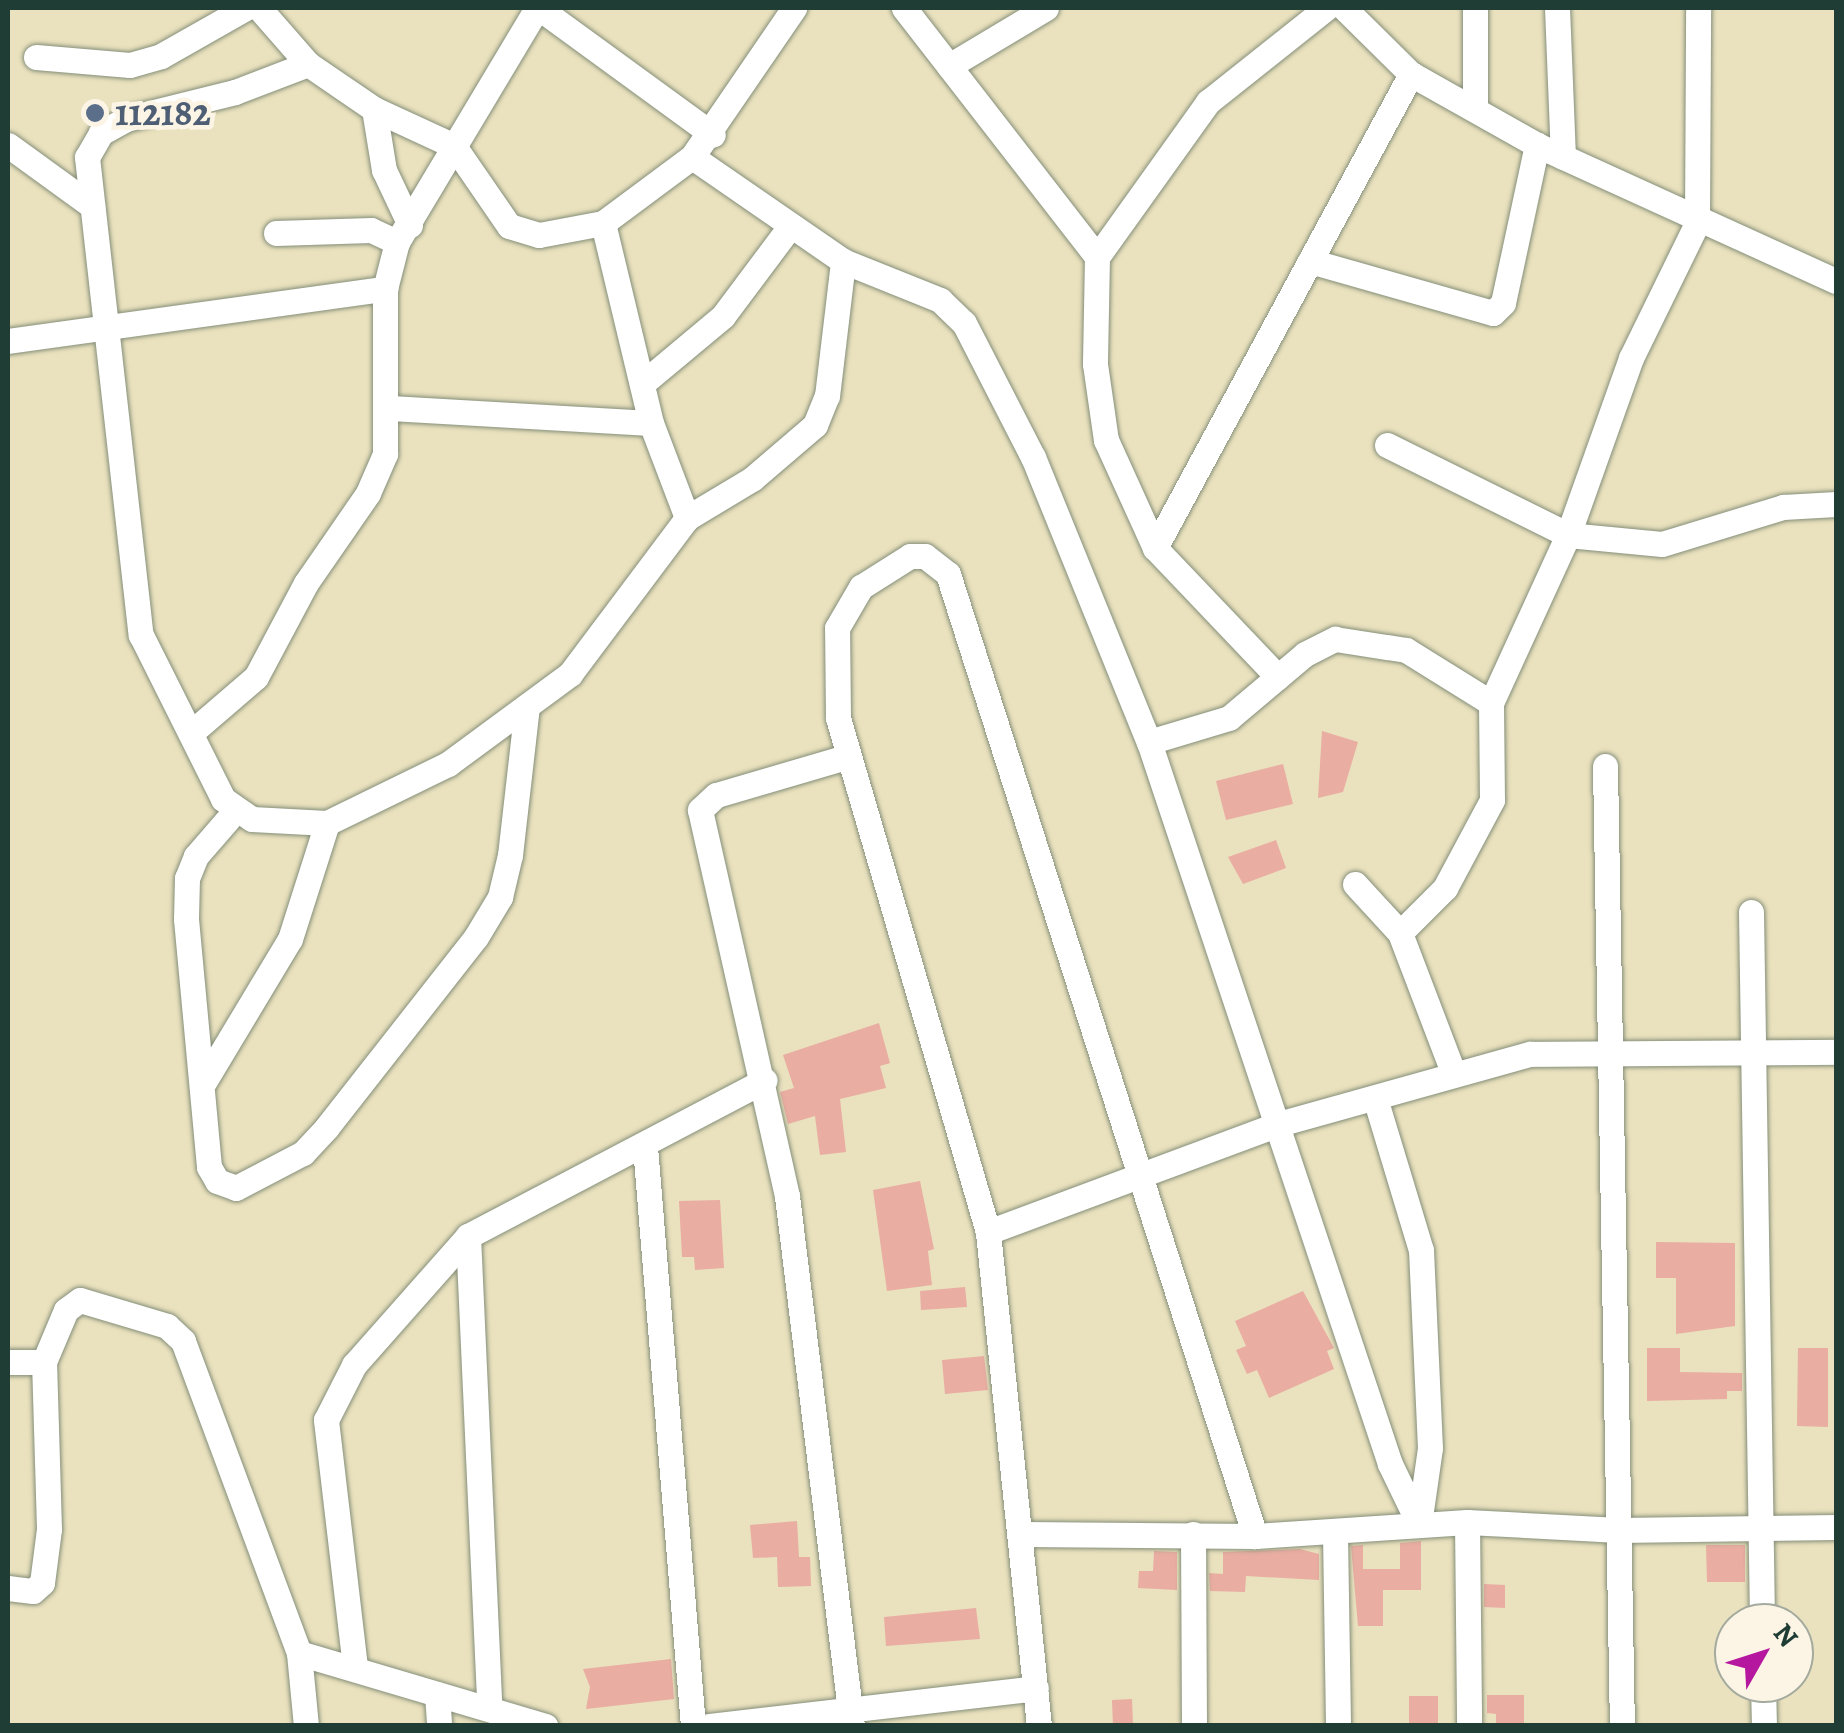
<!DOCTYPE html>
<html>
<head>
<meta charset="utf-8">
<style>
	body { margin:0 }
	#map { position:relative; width:1844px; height:1733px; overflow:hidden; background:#eae1be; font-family:Alegreya,serif }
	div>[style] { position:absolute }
	.building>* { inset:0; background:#e9ada2 }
	.roads { filter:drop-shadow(0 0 2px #848f79) drop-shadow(0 0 2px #848f79) }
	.street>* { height:25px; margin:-12.5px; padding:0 12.5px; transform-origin:12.5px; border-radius:12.5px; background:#fff }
	.dots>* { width:28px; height:28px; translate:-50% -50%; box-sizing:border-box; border:5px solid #fcf5e5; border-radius:50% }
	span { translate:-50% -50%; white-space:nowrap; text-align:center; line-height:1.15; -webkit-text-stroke:9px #fcf5e5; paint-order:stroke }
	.service-label { font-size:38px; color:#4e5e75; font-weight:700 }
	.left { translate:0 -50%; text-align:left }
	.frame { position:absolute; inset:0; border:10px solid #1f3d34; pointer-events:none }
	.north { position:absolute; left:1714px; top:1603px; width:100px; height:100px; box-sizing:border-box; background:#fcf5e5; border:2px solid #a4ab9e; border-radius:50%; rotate:51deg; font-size:28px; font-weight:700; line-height:40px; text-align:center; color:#1f3d34 }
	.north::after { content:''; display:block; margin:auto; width:35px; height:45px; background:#b5179e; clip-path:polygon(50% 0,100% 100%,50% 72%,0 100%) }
</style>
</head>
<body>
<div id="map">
	<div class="building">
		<i style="clip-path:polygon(1322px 731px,1358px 742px,1343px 792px,1318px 798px)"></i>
		<i style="clip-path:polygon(1283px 764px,1293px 804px,1226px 820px,1216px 781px)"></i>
		<i style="clip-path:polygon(1276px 840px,1286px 868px,1243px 884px,1228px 857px)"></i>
		<i style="clip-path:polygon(879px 1023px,890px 1063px,880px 1066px,886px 1088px,840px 1099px,846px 1152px,820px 1155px,815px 1116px,788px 1124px,780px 1092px,794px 1088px,783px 1055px)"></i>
		<i style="clip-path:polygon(920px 1181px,934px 1249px,928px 1251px,932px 1285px,887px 1291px,873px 1190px)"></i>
		<i style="clip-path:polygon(720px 1200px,724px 1268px,695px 1270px,694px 1257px,682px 1257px,679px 1201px)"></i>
		<i style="clip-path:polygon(1656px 1242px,1735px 1243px,1735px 1326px,1676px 1334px,1676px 1278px,1656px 1278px)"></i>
		<i style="clip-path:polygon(965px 1287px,967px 1307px,921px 1310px,920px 1291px)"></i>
		<i style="clip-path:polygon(1303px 1291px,1334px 1348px,1327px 1351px,1334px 1369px,1269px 1398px,1257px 1370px,1247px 1374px,1236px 1350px,1246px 1346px,1235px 1321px)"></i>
		<i style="clip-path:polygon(1647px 1348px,1680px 1348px,1680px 1372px,1742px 1373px,1742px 1391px,1727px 1391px,1727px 1399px,1647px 1401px)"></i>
		<i style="clip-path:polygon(1798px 1348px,1828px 1348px,1828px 1427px,1797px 1426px)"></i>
		<i style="clip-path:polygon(984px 1356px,988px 1390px,945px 1394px,942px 1360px)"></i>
		<i style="clip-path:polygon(797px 1521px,799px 1557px,810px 1557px,811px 1586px,778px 1587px,777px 1557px,753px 1558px,750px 1525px)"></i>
		<i style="clip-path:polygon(1421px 1541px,1421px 1590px,1383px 1590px,1383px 1626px,1358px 1626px,1351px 1546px,1363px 1545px,1363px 1569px,1400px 1569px,1400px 1543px)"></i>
		<i style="clip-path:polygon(1706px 1545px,1745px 1545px,1745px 1582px,1707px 1582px)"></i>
		<i style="clip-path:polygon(1300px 1549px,1319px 1554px,1319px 1580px,1246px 1576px,1245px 1592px,1210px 1591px,1209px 1573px,1223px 1574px,1223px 1552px)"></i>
		<i style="clip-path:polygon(1154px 1551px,1177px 1552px,1177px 1590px,1138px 1588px,1139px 1571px,1153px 1571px)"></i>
		<i style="clip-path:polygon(1484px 1584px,1505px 1585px,1505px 1608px,1484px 1607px)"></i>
		<i style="clip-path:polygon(976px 1608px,980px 1639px,886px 1646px,884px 1617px)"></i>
		<i style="clip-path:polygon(671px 1659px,674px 1699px,586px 1709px,590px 1687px,583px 1669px)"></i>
		<i style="clip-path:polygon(1487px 1695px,1524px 1695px,1524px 1726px,1496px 1726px,1496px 1714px,1487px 1713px)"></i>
		<i style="clip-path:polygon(1409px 1696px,1438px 1696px,1438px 1726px,1409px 1726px)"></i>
		<i style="clip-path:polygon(1132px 1699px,1133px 1726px,1113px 1726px,1112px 1700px)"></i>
	</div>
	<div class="roads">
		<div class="street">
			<i style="left:259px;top:8px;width:74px;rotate:48.8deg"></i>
			<i style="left:308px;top:64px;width:80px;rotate:34.3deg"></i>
			<i style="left:374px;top:109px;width:88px;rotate:24.8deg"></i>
			<i style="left:454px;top:146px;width:97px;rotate:55.5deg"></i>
			<i style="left:509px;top:226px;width:31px;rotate:17deg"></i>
			<i style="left:539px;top:235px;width:65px;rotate:-10.6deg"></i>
			<i style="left:603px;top:223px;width:111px;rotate:-36.6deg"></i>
			<i style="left:692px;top:157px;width:181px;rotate:-55.6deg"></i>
			<i style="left:539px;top:8px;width:215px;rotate:36.1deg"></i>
			<i style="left:904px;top:8px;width:315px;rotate:52.2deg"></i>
			<i style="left:1097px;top:257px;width:107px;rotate:91.1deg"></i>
			<i style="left:1095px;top:364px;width:77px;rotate:81.8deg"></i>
			<i style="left:1106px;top:440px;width:119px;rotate:65.6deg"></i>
			<i style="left:1155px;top:548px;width:178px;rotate:46.4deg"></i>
			<i style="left:1344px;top:8px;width:94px;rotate:44.6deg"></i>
			<i style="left:1411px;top:74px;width:145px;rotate:29.4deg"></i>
			<i style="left:1537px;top:145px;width:328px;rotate:24.5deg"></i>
			<i style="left:1475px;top:8px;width:101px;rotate:90deg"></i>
			<i style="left:1557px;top:8px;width:149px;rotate:87.7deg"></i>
			<i style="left:36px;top:57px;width:94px;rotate:4.9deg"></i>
			<i style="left:130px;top:65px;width:32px;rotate:-16deg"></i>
			<i style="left:161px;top:56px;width:98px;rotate:-29.5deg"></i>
			<i style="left:308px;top:64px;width:78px;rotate:159deg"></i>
			<i style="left:235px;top:92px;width:112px;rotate:166.1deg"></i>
			<i style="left:126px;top:119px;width:29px;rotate:151deg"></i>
			<i style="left:101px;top:133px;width:28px;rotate:120deg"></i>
			<i style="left:87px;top:157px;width:481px;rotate:83.6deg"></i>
			<i style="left:141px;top:635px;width:183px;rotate:63.4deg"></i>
			<i style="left:223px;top:799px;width:35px;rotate:35deg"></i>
			<i style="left:252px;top:819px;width:75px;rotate:3.1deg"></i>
			<i style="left:327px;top:823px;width:135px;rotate:-26deg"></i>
			<i style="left:448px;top:764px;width:152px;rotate:-36.4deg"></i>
			<i style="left:570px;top:674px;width:195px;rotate:-53.1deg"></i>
			<i style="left:687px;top:518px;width:76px;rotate:-31deg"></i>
			<i style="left:752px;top:479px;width:83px;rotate:-40.6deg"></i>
			<i style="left:815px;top:425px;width:31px;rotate:-68deg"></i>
			<i style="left:827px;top:396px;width:136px;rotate:-83.2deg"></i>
			<i style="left:843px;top:261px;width:183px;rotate:-145.4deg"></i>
			<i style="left:949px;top:66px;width:113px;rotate:-30.9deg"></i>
			<i style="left:374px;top:109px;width:62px;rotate:80.7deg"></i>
			<i style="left:384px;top:170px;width:61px;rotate:64.7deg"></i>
			<i style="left:8px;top:145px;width:104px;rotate:36deg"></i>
			<i style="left:603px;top:223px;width:206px;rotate:76.5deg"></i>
			<i style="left:651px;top:423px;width:102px;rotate:69.2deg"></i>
			<i style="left:276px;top:233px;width:95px;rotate:-1.8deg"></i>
			<i style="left:371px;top:230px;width:29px;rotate:25deg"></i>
			<i style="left:1097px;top:257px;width:191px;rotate:-54.4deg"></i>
			<i style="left:1208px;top:102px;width:151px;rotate:-38.5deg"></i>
			<i style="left:843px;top:261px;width:105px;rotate:21.9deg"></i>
			<i style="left:940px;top:300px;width:33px;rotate:44deg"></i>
			<i style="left:964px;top:323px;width:151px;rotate:62.8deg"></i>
			<i style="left:1033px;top:457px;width:308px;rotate:67.9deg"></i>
			<i style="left:1149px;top:742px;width:761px;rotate:71.54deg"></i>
			<i style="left:1390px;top:1464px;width:67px;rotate:64.2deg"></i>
			<i style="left:1310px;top:261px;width:190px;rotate:15.9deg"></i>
			<i style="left:1493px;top:313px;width:14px;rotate:-45deg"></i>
			<i style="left:1503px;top:303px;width:162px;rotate:-77.9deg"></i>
			<i style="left:8px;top:341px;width:381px;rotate:-7.9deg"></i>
			<i style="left:643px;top:383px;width:104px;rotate:-39.9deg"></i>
			<i style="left:723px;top:316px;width:109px;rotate:-53.2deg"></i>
			<i style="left:390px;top:408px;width:261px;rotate:3.3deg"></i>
			<i style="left:1387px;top:445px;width:202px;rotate:26.4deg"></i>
			<i style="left:1568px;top:535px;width:94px;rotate:5.5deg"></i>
			<i style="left:1662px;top:544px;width:127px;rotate:-17deg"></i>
			<i style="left:1783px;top:507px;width:53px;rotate:-3.2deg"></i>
			<i style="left:1155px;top:548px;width:539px;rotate:-61.63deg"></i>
			<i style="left:192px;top:732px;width:84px;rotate:-40.7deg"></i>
			<i style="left:256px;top:677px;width:106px;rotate:-62deg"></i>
			<i style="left:306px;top:583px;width:109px;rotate:-55.4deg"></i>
			<i style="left:368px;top:493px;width:43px;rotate:-66.4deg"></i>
			<i style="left:385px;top:454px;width:165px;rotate:-90deg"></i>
			<i style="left:385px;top:289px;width:49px;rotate:-75.7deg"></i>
			<i style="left:397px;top:242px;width:273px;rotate:-59.1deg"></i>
			<i style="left:1149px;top:742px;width:84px;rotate:-16.7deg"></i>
			<i style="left:1229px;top:718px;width:99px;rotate:-40.1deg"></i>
			<i style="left:1305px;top:654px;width:34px;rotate:-27deg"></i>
			<i style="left:1335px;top:639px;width:72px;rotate:8.8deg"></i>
			<i style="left:1406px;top:650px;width:100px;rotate:31.9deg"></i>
			<i style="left:846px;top:757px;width:135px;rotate:163.7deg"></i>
			<i style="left:716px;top:795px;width:22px;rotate:137deg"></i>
			<i style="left:700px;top:810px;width:396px;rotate:77.3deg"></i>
			<i style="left:787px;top:1196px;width:534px;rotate:83.01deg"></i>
			<i style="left:1605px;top:766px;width:960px;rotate:88.99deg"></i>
			<i style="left:235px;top:811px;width:60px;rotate:130.9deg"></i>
			<i style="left:196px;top:856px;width:24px;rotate:112deg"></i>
			<i style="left:187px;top:878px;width:41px;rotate:91.4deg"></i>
			<i style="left:186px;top:919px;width:249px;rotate:84.7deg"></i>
			<i style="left:209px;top:1167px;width:16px;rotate:60deg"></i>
			<i style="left:217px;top:1181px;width:20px;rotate:20deg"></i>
			<i style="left:236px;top:1188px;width:76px;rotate:-27.6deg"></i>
			<i style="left:303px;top:1153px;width:35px;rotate:-47deg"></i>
			<i style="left:327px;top:1127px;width:241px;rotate:-51.9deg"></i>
			<i style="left:476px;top:937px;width:47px;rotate:-59deg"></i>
			<i style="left:500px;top:897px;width:43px;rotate:-76.6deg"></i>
			<i style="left:510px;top:855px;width:150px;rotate:-83.5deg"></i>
			<i style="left:1355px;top:884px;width:67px;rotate:47.4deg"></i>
			<i style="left:1751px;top:912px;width:711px;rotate:89.11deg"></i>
			<i style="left:1453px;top:1072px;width:149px;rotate:-110.9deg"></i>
			<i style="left:1400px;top:933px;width:64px;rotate:-45deg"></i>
			<i style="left:1445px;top:888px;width:100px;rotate:-61.9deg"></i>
			<i style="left:1492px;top:800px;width:97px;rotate:-90.6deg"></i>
			<i style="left:1491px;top:703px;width:185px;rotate:-65.4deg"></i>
			<i style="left:1568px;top:535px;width:188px;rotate:-70.4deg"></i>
			<i style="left:1631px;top:358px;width:150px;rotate:-63.9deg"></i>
			<i style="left:1697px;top:223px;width:215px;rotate:-89.7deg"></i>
			<i style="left:204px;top:1082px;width:167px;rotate:-59deg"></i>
			<i style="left:290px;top:939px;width:122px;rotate:-72.3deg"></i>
			<i style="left:1375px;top:1098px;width:159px;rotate:73.2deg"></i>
			<i style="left:1421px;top:1250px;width:198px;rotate:87.4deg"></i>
			<i style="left:1430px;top:1448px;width:77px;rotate:98.2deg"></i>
			<i style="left:645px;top:1147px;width:581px;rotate:85.26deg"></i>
			<i style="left:988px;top:1232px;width:306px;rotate:-20.4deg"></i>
			<i style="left:1275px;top:1125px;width:265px;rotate:-15.6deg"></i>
			<i style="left:1530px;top:1054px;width:306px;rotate:-0.4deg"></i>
			<i style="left:468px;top:1236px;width:471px;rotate:87.4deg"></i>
			<i style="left:8px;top:1362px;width:36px"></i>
			<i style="left:1467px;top:1522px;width:204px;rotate:89.4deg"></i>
			<i style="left:1335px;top:1533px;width:193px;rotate:89.1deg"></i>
			<i style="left:1023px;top:1534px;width:232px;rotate:0.5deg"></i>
			<i style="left:1255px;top:1536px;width:212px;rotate:-3.8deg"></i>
			<i style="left:1467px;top:1522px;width:152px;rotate:3deg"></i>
			<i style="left:1619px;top:1530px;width:217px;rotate:-0.8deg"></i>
			<i style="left:1193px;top:1534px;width:192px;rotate:89.7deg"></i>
			<i style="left:8px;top:1588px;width:25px;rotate:7deg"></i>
			<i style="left:33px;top:1591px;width:12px;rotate:-42deg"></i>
			<i style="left:42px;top:1583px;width:54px;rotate:-82.6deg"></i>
			<i style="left:49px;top:1529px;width:167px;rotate:-91.7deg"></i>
			<i style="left:44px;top:1362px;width:56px;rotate:-67.1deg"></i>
			<i style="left:66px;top:1310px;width:17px;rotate:-36deg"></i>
			<i style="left:80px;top:1300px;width:91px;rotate:16.6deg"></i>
			<i style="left:167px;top:1326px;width:22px;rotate:43deg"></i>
			<i style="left:183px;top:1341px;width:333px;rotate:69.6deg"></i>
			<i style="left:355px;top:1667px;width:249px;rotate:-96.7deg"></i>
			<i style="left:326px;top:1420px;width:62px;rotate:-63deg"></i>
			<i style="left:354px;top:1365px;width:172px;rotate:-48.5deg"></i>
			<i style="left:468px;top:1236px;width:335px;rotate:-27.7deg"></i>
			<i style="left:1763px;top:1683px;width:43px;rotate:88.7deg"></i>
			<i style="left:437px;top:1694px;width:32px;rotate:86deg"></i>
			<i style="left:306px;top:1726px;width:73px;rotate:-95.5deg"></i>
			<i style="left:299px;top:1653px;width:257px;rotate:16.5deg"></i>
			<i style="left:709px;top:1726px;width:329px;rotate:-6.6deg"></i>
			<i style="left:1039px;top:1726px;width:497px;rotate:-95.9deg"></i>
			<i style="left:988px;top:1232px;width:535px;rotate:-106.27deg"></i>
			<i style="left:838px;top:718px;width:90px;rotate:-90.6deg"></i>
			<i style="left:837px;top:628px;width:48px;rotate:-59.7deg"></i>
			<i style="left:861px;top:587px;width:58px;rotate:-32.3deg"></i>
			<i style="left:910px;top:556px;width:15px"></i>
			<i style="left:925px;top:556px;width:29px;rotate:38deg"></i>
			<i style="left:948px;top:574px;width:1010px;rotate:72.3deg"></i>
		</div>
	</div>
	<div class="dots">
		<i style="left:95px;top:113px;background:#5c6f8a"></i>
	</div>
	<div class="service-label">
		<span class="left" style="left:115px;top:113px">112182</span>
	</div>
	<div class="frame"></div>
	<div class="north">N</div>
</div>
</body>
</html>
